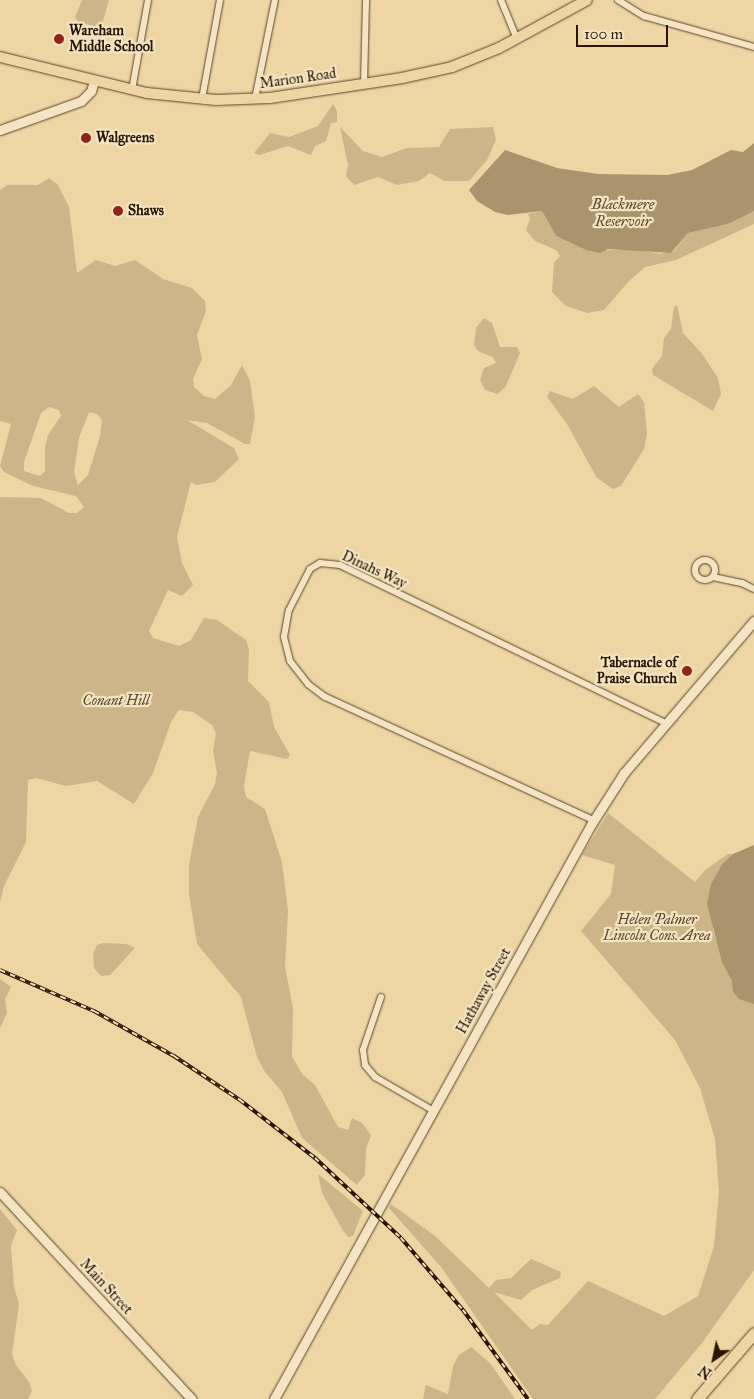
<!DOCTYPE html>
<html>
<head>
<meta charset="utf-8">
<style>
	body { margin:0 }
	#map { position:relative; width:754px; height:1399px; overflow:hidden; background:#edd6a4; font-family:"IM FELL Great Primer",serif }
	div>[style] { position:absolute }
	.green>* { inset:0; background:#ccb588 }
	.water>* { inset:0; background:#aa946d }
	.roads { filter:drop-shadow(0 0 1px #5a452a) drop-shadow(0 0 1px #5a452a) }
	.street>* { height:6px; margin:-3px; padding:0 3px; transform-origin:3px; border-radius:3px; background:#f3e4c4 }
	.street>.ring { margin:-3px; padding:0; box-sizing:content-box; background:none; border:6px solid #f3e4c4; border-radius:50% }
	.secondary>* { height:9px; margin:-4.5px; padding:0 4.5px; transform-origin:4.5px; border-radius:4.5px; background:#f3e4c4 }
	.primary>* { height:10px; margin:-5px; padding:0 5px; transform-origin:5px; border-radius:5px; background:#edd6a4 }
	.highway>* { height:11px; margin:-5.5px; padding:0 5.5px; transform-origin:5.5px; border-radius:5.5px; background:#edd6a4 }
	.rail>* { height:4px; margin-top:-2px; transform-origin:0; background:repeating-linear-gradient(90deg,#f3e4c4 0 5.5px,#291501 0 11px); box-sizing:border-box; border-block:1px solid #291501 }
	.dots>* { width:14px; height:14px; translate:-50% -50%; box-sizing:border-box; border:2px solid #f3e4c4; border-radius:50% }
	span { translate:-50% -50%; white-space:nowrap; text-align:center; line-height:1.15; -webkit-text-stroke:4.5px #f3e4c4; paint-order:stroke }
	.poi-label { font-size:14px; color:#291501; font-weight:700 }
	.left { translate:0 -50%; text-align:left }
	.right { translate:-100% -50%; text-align:right }
	.street-label { font-size:14px; color:#291501 }
	.park-label { font-size:14px; color:#5a452a; font-style:italic }
	.water-label { font-size:15px; color:#5d482c; font-style:italic }
	.north { position:absolute; left:689px; top:1334px; width:50px; height:50px; -webkit-text-stroke:4px #f3e4c4; paint-order:stroke; rotate:214deg; font-size:14px; font-weight:700; line-height:20px; text-align:center; color:#291501 }
	.north::after { content:''; display:block; margin:auto; width:18px; height:22px; background:#291501; clip-path:polygon(50% 0,100% 100%,50% 72%,0 100%) }
	.scale { position:absolute; left:576px; top:25px; width:92px; height:22px; box-sizing:border-box; border:2px solid #291501; border-top:0; padding-left:6px; font-size:15px; line-height:18px; white-space:nowrap; color:#291501; -webkit-text-stroke:4px #f3e4c4; paint-order:stroke }
</style>
</head>
<body>
<div id="map">
	<div class="green">
		<i style="clip-path:polygon(82px 0,109px 0,101px 28px,78px 22px,75px 17px)"></i>
		<i style="clip-path:polygon(333px 104px,337px 111px,337px 122px,331px 123px,326px 141px,315px 146px,311px 155px,288px 146px,259px 155px,254px 153px,270px 133px,289px 137px,318px 126px)"></i>
		<i style="clip-path:polygon(340px 127px,363px 151px,382px 157px,407px 148px,439px 147px,450px 129px,493px 127px,496px 140px,487px 160px,469px 181px,445px 181px,430px 173px,419px 181px,397px 185px,378px 177px,354px 185px,346px 176px,348px 165px)"></i>
		<i style="clip-path:polygon(evenodd,49px 178px,58px 185px,69px 207px,77px 273px,96px 260px,115px 266px,135px 260px,163px 279px,192px 288px,205px 301px,206px 311px,197px 335px,202px 359px,193px 379px,194px 387px,204px 396px,215px 399px,231px 385px,242px 365px,250px 381px,255px 417px,250px 444px,245px 444px,207px 423px,187px 420px,234px 448px,239px 459px,215px 482px,196px 485px,191px 482px,177px 537px,182px 563px,193px 585px,182px 596px,168px 590px,149px 631px,153px 638px,179px 646px,191px 640px,204px 618px,217px 620px,246px 640px,249px 649px,248px 681px,269px 702px,274px 727px,290px 755px,287px 759px,250px 751px,244px 786px,246px 797px,265px 809px,282px 862px,288px 911px,285px 967px,293px 1008px,292px 1057px,303px 1075px,315px 1085px,338px 1127px,348px 1130px,352px 1118px,362px 1123px,371px 1135px,366px 1149px,365px 1175px,357px 1185px,302px 1138px,282px 1092px,265px 1072px,257px 1057px,241px 997px,197px 944px,189px 894px,189px 865px,198px 817px,215px 784px,217px 773px,213px 751px,216px 733px,212px 725px,193px 712px,179px 710px,171px 722px,153px 773px,134px 804px,97px 781px,66px 786px,36px 778px,28px 780px,26px 842px,4px 886px,0 902px,0 497px,41px 498px,69px 513px,77px 513px,84px 507px,76px 496px,33px 486px,4px 472px,0 466px,11px 424px,0 421px,0 190px,7px 185px,38px 185px,49px 178px,49px 407px,59px 410px,61px 416px,48px 435px,45px 447px,45px 471px,40px 476px,24px 471px,24px 462px,41px 413px,49px 407px,49px 178px,89px 412px,97px 414px,102px 420px,100px 436px,88px 475px,78px 485px,74px 472px,79px 438px,89px 412px)"></i>
		<i style="clip-path:polygon(542px 211px,556px 236px,586px 250px,640px 250px,660px 254px,674px 251px,688px 233px,728px 224px,746px 212px,754px 211px,754px 224px,676px 260px,645px 267px,628px 282px,604px 310px,587px 313px,566px 306px,552px 292px,554px 263px,560px 256px,556px 250px,535px 241px,526px 230px,530px 219px,528px 214px)"></i>
		<i style="clip-path:polygon(677px 305px,683px 333px,703px 355px,718px 378px,721px 394px,713px 411px,653px 375px,652px 369px,662px 356px,664px 338px,671px 329px,674px 307px)"></i>
		<i style="clip-path:polygon(484px 318px,492px 323px,500px 347px,517px 347px,520px 353px,506px 386px,498px 394px,485px 390px,480px 380px,484px 368px,496px 363px,493px 357px,478px 351px,474px 345px,476px 328px)"></i>
		<i style="clip-path:polygon(594px 386px,619px 407px,638px 394px,644px 402px,647px 434px,644px 449px,621px 486px,613px 489px,597px 478px,567px 424px,547px 397px,550px 391px,573px 399px)"></i>
		<i style="clip-path:polygon(608px 813px,695px 882px,705px 870px,728px 854px,733px 854px,722px 864px,711px 884px,713px 930px,721px 953px,754px 948px,754px 1270px,702px 1343px,655px 1399px,533px 1399px,441px 1267px,389px 1208px,391px 1204px,435px 1236px,489px 1288px,496px 1280px,511px 1278px,531px 1259px,561px 1272px,560px 1278px,532px 1290px,521px 1300px,494px 1292px,532px 1330px,540px 1324px,548px 1325px,588px 1281px,664px 1316px,698px 1296px,714px 1246px,719px 1192px,715px 1139px,700px 1088px,675px 1040px,581px 931px,611px 894px,615px 865px,582px 855px)"></i>
		<i style="clip-path:polygon(103px 943px,126px 944px,135px 948px,110px 975px,101px 976px,94px 968px,93px 954px,97px 945px)"></i>
		<i style="clip-path:polygon(0 979px,11px 987px,5px 999px,7px 1013px,0 1028px)"></i>
		<i style="clip-path:polygon(318px 1174px,363px 1211px,353px 1236px,348px 1237px,342px 1229px,322px 1193px)"></i>
		<i style="clip-path:polygon(0 1209px,17px 1230px,11px 1246px,14px 1287px,19px 1304px,12px 1354px,16px 1365px,29px 1382px,32px 1391px,28px 1399px,0 1399px)"></i>
		<i style="clip-path:polygon(471px 1347px,490px 1363px,515px 1399px,423px 1399px,426px 1385px,448px 1394px,453px 1366px,459px 1355px)"></i>
	</div>
	<div class="water">
		<i style="clip-path:polygon(754px 143px,754px 211px,728px 224px,688px 233px,671px 253px,608px 249px,600px 253px,586px 250px,556px 236px,542px 211px,508px 215px,495px 212px,477px 201px,469px 190px,505px 150px,557px 168px,598px 174px,667px 175px,692px 170px,731px 150px,743px 152px)"></i>
		<i style="clip-path:polygon(754px 845px,754px 1004px,739px 999px,733px 992px,732px 981px,722px 962px,707px 904px,711px 884px,722px 864px,733px 854px)"></i>
	</div>
	<div class="roads">
		<div class="street">
			<i style="left:501px;top:0;width:42px;rotate:67.7deg"></i>
			<i style="left:618px;top:0;width:31px;rotate:32deg"></i>
			<i style="left:644px;top:16px;width:114px;rotate:15.7deg"></i>
			<i style="left:364px;top:84px;width:84px;rotate:-88.6deg"></i>
			<i style="left:132px;top:90px;width:91px;rotate:-79.9deg"></i>
			<i style="left:202px;top:99px;width:101px;rotate:-79.7deg"></i>
			<i style="left:255px;top:99px;width:101px;rotate:-78.6deg"></i>
			<i class="ring" style="left:695px;top:560px;width:14px;height:14px"></i>
			<i style="left:713px;top:577px;width:30px;rotate:12deg"></i>
			<i style="left:742px;top:583px;width:13px;rotate:27deg"></i>
			<i style="left:593px;top:820px;width:295px;rotate:-155.3deg"></i>
			<i style="left:325px;top:697px;width:21px;rotate:-143deg"></i>
			<i style="left:308px;top:684px;width:29px;rotate:-128deg"></i>
			<i style="left:290px;top:661px;width:25px;rotate:-104deg"></i>
			<i style="left:284px;top:637px;width:27px;rotate:-80deg"></i>
			<i style="left:289px;top:610px;width:46px;rotate:-62.9deg"></i>
			<i style="left:310px;top:569px;width:12px;rotate:-31deg"></i>
			<i style="left:320px;top:563px;width:20px;rotate:6deg"></i>
			<i style="left:340px;top:565px;width:362px;rotate:25.9deg"></i>
			<i style="left:381px;top:997px;width:56px;rotate:108.8deg"></i>
			<i style="left:363px;top:1050px;width:15px;rotate:82deg"></i>
			<i style="left:365px;top:1065px;width:16px;rotate:50deg"></i>
			<i style="left:375px;top:1077px;width:68px;rotate:30deg"></i>
		</div>
		<div class="secondary">
			<i style="left:0;top:130px;width:86px;rotate:-19.7deg"></i>
			<i style="left:81px;top:101px;width:14px;rotate:-45deg"></i>
			<i style="left:91px;top:91px;width:10px;rotate:-73deg"></i>
			<i style="left:0;top:1192px;width:282px;rotate:47.2deg"></i>
			<i style="left:274px;top:1399px;width:658px;rotate:-61.1deg"></i>
			<i style="left:592px;top:823px;width:59px;rotate:-57.4deg"></i>
			<i style="left:624px;top:773px;width:200px;rotate:-49.5deg"></i>
		</div>
		<div class="primary">
			<i style="left:0;top:57px;width:151px;rotate:13.8deg"></i>
			<i style="left:147px;top:93px;width:69px;rotate:5.8deg"></i>
			<i style="left:216px;top:100px;width:54px;rotate:-2.1deg"></i>
			<i style="left:270px;top:98px;width:134px;rotate:-8.6deg"></i>
			<i style="left:402px;top:78px;width:51px;rotate:-12.4deg"></i>
			<i style="left:452px;top:67px;width:51px;rotate:-22deg"></i>
			<i style="left:499px;top:48px;width:100px;rotate:-28.6deg"></i>
		</div>
		<div class="highway">
			<i style="left:697px;top:1399px;width:87px;rotate:-49.2deg"></i>
		</div>
	</div>
	<div class="rail">
		<i style="left:0;top:970px;width:103px;rotate:23.6deg"></i>
		<i style="left:94px;top:1011px;width:92px;rotate:29.4deg"></i>
		<i style="left:174px;top:1056px;width:79px;rotate:33.7deg"></i>
		<i style="left:240px;top:1100px;width:95px;rotate:37.7deg"></i>
		<i style="left:315px;top:1158px;width:117px;rotate:42.9deg"></i>
		<i style="left:401px;top:1238px;width:95px;rotate:49.3deg"></i>
		<i style="left:463px;top:1310px;width:110px;rotate:53.9deg"></i>
	</div>
	<div class="dots">
		<i style="left:59px;top:39px;background:#8f2418"></i>
		<i style="left:86px;top:138px;background:#8f2418"></i>
		<i style="left:118px;top:211px;background:#8f2418"></i>
		<i style="left:687px;top:671px;background:#8f2418"></i>
	</div>
	<div class="poi-label">
		<span class="left" style="left:69px;top:39px">Wareham<br>Middle School</span>
		<span class="left" style="left:96px;top:138px">Walgreens</span>
		<span class="left" style="left:128px;top:211px">Shaws</span>
		<span class="right" style="left:677px;top:671px">Tabernacle of<br>Praise Church</span>
	</div>
	<div class="street-label">
		<span style="left:298px;top:79px;rotate:-8deg">Marion Road</span>
		<span style="left:374px;top:570px;rotate:25deg">Dinahs Way</span>
		<span style="left:484px;top:991px;rotate:-61deg">Hathaway Street</span>
		<span style="left:106px;top:1287px;rotate:47deg">Main Street</span>
	</div>
	<div class="park-label">
		<span style="left:116px;top:701px">Conant Hill</span>
		<span style="left:657px;top:928px">Helen Palmer<br>Lincoln Cons. Area</span>
	</div>
	<div class="water-label">
		<span style="left:623px;top:213px">Blackmere<br>Reservoir</span>
	</div>
	<div class="north">N</div>
	<div class="scale">100 m</div>
</div>
</body>
</html>
